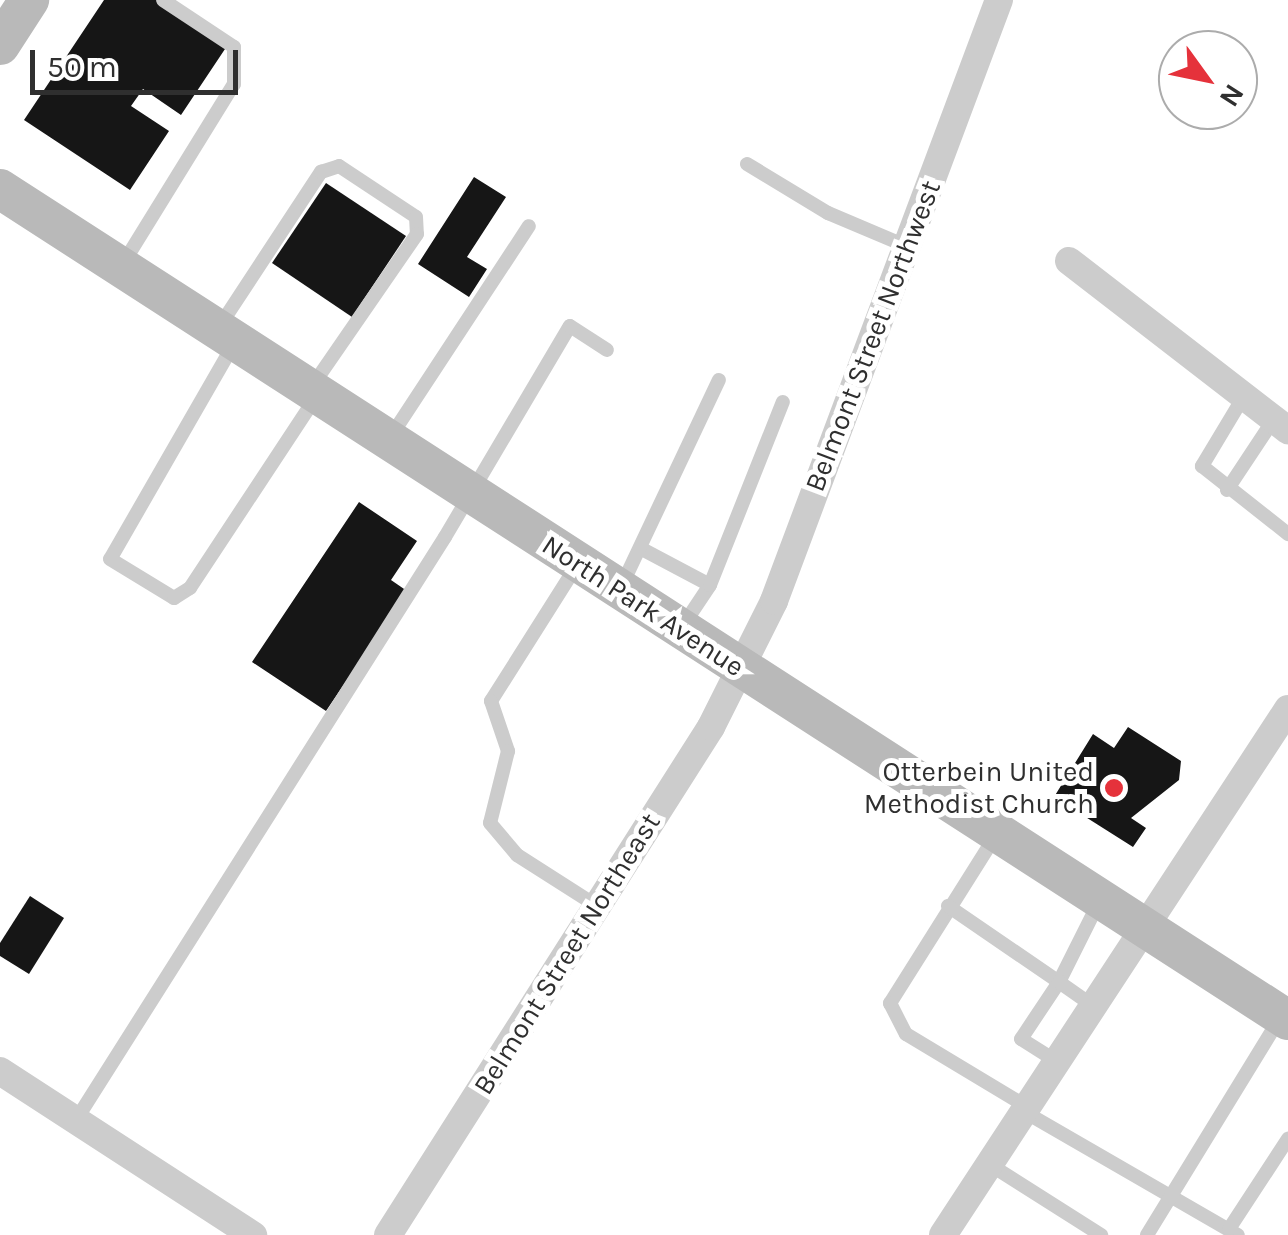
<!DOCTYPE html>
<html>
<head>
<meta charset="utf-8">
<style>
	body { margin:0 }
	#map { position:relative; width:1288px; height:1235px; overflow:hidden; background:#fff; font-family:Karla,sans-serif }
	div>[style] { position:absolute }
	.building>* { inset:0; background:#161616 }
	.lane>* { height:14px; margin:-7px; padding:0 7px; transform-origin:7px; border-radius:7px; background:#ccc }
	.street>* { height:28px; margin:-14px; padding:0 14px; transform-origin:14px; border-radius:14px; background:#ccc }
	.secondary>* { height:40px; margin:-20px; padding:0 20px; transform-origin:20px; border-radius:20px; background:#b9b9b9 }
	.dots>* { width:28px; height:28px; translate:-50% -50%; box-sizing:border-box; border:5px solid #fff; border-radius:50% }
	span { translate:-50% -50%; white-space:nowrap; text-align:center; line-height:1.15; -webkit-text-stroke:10px #fff; paint-order:stroke }
	.street-label { font-size:28px; color:#2f2f2f }
	.poi-label { font-size:28px; color:#2f2f2f }
	.right { translate:-100% -50%; text-align:right }
	.north { position:absolute; left:1158px; top:30px; width:100px; height:100px; box-sizing:border-box; background:#fff; border:2px solid #acacac; border-radius:50%; rotate:123deg; font-size:28px; font-weight:700; line-height:40px; text-align:center; color:#2f2f2f }
	.north::after { content:''; display:block; margin:auto; width:35px; height:45px; background:#e5323b; clip-path:polygon(50% 0,100% 100%,50% 72%,0 100%) }
	.scale { position:absolute; left:30px; top:50px; width:208px; height:45px; box-sizing:border-box; border:5px solid #2f2f2f; border-top:0; padding-left:12px; font-size:30px; line-height:35px; white-space:nowrap; color:#2f2f2f; -webkit-text-stroke:8px #fff; paint-order:stroke }
</style>
</head>
<body>
<div id="map">
	<div class="building">
		<i style="clip-path:polygon(104px 0,157px 0,227px 46px,181px 115px,143px 89px,131px 106px,169px 131px,130px 190px,24px 120px)"></i>
		<i style="clip-path:polygon(474px 177px,506px 197px,467px 257px,487px 269px,469px 297px,418px 264px)"></i>
		<i style="clip-path:polygon(326px 183px,406px 236px,352px 317px,272px 263px)"></i>
		<i style="clip-path:polygon(359px 502px,417px 541px,391px 580px,407px 591px,326px 711px,252px 662px)"></i>
		<i style="clip-path:polygon(1128px 727px,1181px 761px,1179px 780px,1131px 818px,1146px 828px,1133px 847px,1054px 797px,1093px 734px,1114px 748px)"></i>
		<i style="clip-path:polygon(30px 896px,64px 918px,29px 974px,0 956px,0 943px)"></i>
	</div>
	<div class="lane">
		<i style="left:747px;top:164px;width:95px;rotate:31.2deg"></i>
		<i style="left:828px;top:213px;width:85px;rotate:22.9deg"></i>
		<i style="left:124px;top:262px;width:209px;rotate:-58.3deg"></i>
		<i style="left:234px;top:84px;width:37px;rotate:-90deg"></i>
		<i style="left:234px;top:47px;width:85px;rotate:-146.5deg"></i>
		<i style="left:219px;top:327px;width:186px;rotate:-56.7deg"></i>
		<i style="left:321px;top:172px;width:19px;rotate:-18deg"></i>
		<i style="left:339px;top:166px;width:92px;rotate:33.5deg"></i>
		<i style="left:416px;top:217px;width:17px;rotate:87deg"></i>
		<i style="left:417px;top:234px;width:183px;rotate:124.6deg"></i>
		<i style="left:235px;top:342px;width:250px;rotate:119.9deg"></i>
		<i style="left:110px;top:559px;width:75px;rotate:31.4deg"></i>
		<i style="left:174px;top:598px;width:19px;rotate:-32deg"></i>
		<i style="left:190px;top:588px;width:229px;rotate:-56.6deg"></i>
		<i style="left:1244px;top:396px;width:82px;rotate:121deg"></i>
		<i style="left:1202px;top:466px;width:110px;rotate:38.3deg"></i>
		<i style="left:391px;top:436px;width:251px;rotate:-56.7deg"></i>
		<i style="left:1227px;top:490px;width:85px;rotate:-56.5deg"></i>
		<i style="left:640px;top:548px;width:79px;rotate:27.9deg"></i>
		<i style="left:710px;top:585px;width:50px;rotate:123.7deg"></i>
		<i style="left:577px;top:565px;width:161px;rotate:122.3deg"></i>
		<i style="left:491px;top:701px;width:53px;rotate:71.2deg"></i>
		<i style="left:508px;top:751px;width:74px;rotate:104deg"></i>
		<i style="left:490px;top:823px;width:42px;rotate:49.8deg"></i>
		<i style="left:517px;top:855px;width:95px;rotate:32.5deg"></i>
		<i style="left:710px;top:585px;width:197px;rotate:-68.3deg"></i>
		<i style="left:621px;top:587px;width:229px;rotate:-64.7deg"></i>
		<i style="left:996px;top:835px;width:199px;rotate:122.2deg"></i>
		<i style="left:890px;top:1003px;width:35px;rotate:63deg"></i>
		<i style="left:906px;top:1034px;width:140px;rotate:31deg"></i>
		<i style="left:948px;top:906px;width:135px;rotate:34.4deg"></i>
		<i style="left:1059px;top:982px;width:89px;rotate:-63.4deg"></i>
		<i style="left:1056px;top:1061px;width:41px;rotate:-147.8deg"></i>
		<i style="left:1021px;top:1039px;width:69px;rotate:-56.3deg"></i>
		<i style="left:1059px;top:982px;width:40px;rotate:34.9deg"></i>
		<i style="left:1023px;top:1111px;width:248px;rotate:30deg"></i>
		<i style="left:76px;top:1120px;width:690px;rotate:-57.67deg"></i>
		<i style="left:445px;top:537px;width:245px;rotate:-59.4deg"></i>
		<i style="left:570px;top:326px;width:44px;rotate:33deg"></i>
		<i style="left:989px;top:1164px;width:133px;rotate:32.4deg"></i>
		<i style="left:1229px;top:1229px;width:108px;rotate:-56.8deg"></i>
		<i style="left:1147px;top:1235px;width:255px;rotate:-58.5deg"></i>
	</div>
	<div class="street">
		<i style="left:1069px;top:261px;width:277px;rotate:37.7deg"></i>
		<i style="left:0;top:1071px;width:302px;rotate:33deg"></i>
		<i style="left:388px;top:1235px;width:602px;rotate:-57.55deg"></i>
		<i style="left:711px;top:727px;width:141px;rotate:-63.4deg"></i>
		<i style="left:774px;top:601px;width:642px;rotate:-69.48deg"></i>
		<i style="left:943px;top:1235px;width:629px;rotate:-56.74deg"></i>
	</div>
	<div class="secondary">
		<i style="left:0;top:45px;width:54px;rotate:-57.2deg"></i>
		<i style="left:0;top:189px;width:1533px;rotate:32.83deg"></i>
	</div>
	<div class="dots">
		<i style="left:1114px;top:788px;background:#e5323b"></i>
	</div>
	<div class="street-label">
		<span style="left:873px;top:336px;rotate:-69deg">Belmont Street Northwest</span>
		<span style="left:643px;top:606px;rotate:33deg">North Park Avenue</span>
		<span style="left:567px;top:954px;rotate:-58deg">Belmont Street Northeast</span>
	</div>
	<div class="poi-label">
		<span class="right" style="left:1094px;top:788px">Otterbein United<br>Methodist Church</span>
	</div>
	<div class="north">N</div>
	<div class="scale">50 m</div>
</div>
</body>
</html>
